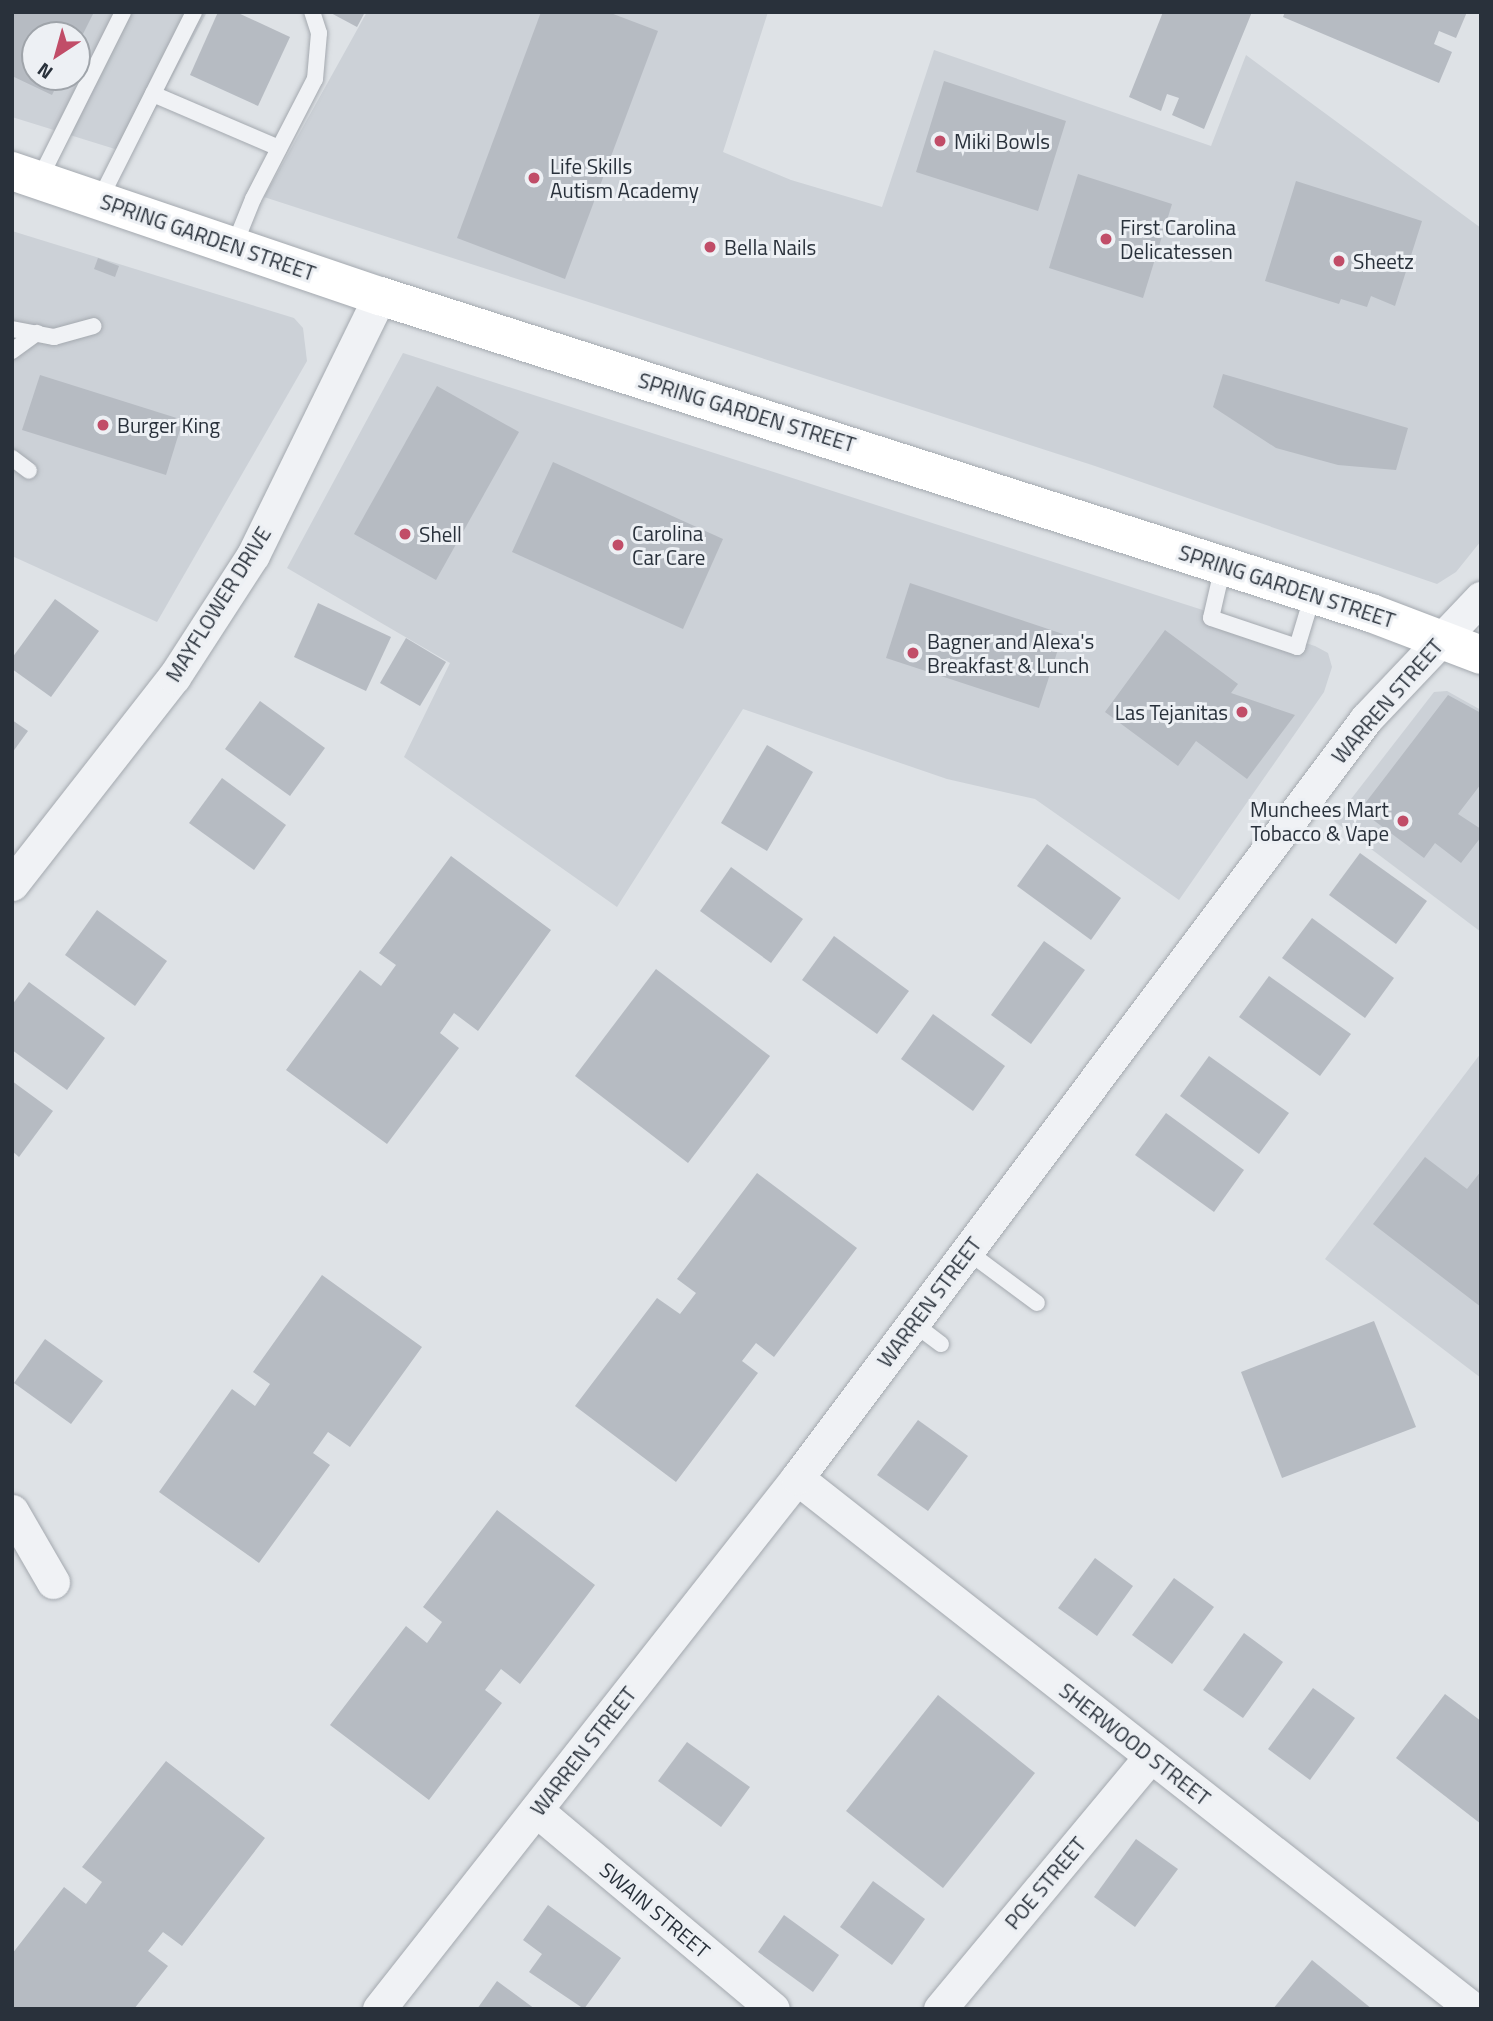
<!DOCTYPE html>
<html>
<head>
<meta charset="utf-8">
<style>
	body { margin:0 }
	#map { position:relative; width:1493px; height:2021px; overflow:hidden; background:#dee2e6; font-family:"Titillium Web",sans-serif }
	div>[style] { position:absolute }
	.built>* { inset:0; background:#ccd1d7 }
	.building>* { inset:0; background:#b6bbc2 }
	.roads { filter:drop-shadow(0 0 2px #a4a9af) drop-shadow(0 0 2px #a4a9af) }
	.service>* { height:16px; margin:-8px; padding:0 8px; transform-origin:8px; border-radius:8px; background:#f0f2f5 }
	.minor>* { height:33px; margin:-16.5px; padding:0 16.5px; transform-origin:16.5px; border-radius:16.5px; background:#f0f2f5 }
	.secondary>* { height:38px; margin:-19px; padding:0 19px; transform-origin:19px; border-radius:19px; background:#fff }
	.dots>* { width:19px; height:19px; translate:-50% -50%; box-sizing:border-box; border:4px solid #edf0f4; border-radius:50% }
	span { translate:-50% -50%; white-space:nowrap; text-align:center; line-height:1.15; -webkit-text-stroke:6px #edf0f4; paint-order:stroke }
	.poi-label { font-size:21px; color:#29313b }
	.left { translate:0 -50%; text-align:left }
	.right { translate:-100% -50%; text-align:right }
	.street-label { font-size:21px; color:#29313b }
	.frame { position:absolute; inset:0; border:14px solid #29313b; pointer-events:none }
	.north { position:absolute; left:21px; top:21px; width:70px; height:70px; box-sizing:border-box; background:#edf0f4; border:2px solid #9fa4aa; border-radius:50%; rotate:216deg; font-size:19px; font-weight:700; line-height:28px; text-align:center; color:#29313b }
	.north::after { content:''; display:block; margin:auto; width:24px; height:32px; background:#c14d68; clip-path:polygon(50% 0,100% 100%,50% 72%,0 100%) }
</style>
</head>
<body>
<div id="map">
	<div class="built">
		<i style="clip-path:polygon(evenodd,12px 12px,207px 12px,131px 154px,12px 117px,12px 12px,35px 35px,77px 35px,77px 77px,35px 77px,35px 35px)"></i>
		<i style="clip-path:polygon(367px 12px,768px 12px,723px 152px,791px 180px,882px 207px,934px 50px,1211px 146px,1246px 55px,1481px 228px,1481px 541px,1456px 572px,1437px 584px,1092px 465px,264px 197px)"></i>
		<i style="clip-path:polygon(12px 231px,294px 318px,303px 328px,307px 361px,157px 622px,12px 556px)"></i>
		<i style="clip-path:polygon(403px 353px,1315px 646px,1328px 653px,1332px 667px,1324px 692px,1179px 900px,1035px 799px,947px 779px,743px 709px,617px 907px,404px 757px,450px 663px,287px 568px)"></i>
		<i style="clip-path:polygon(1447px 691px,1481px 710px,1481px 932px,1334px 821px,1434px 692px)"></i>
		<i style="clip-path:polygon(1481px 1053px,1481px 1378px,1325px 1259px)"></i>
	</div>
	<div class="building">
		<i style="clip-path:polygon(12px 12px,94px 12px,77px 46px,77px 35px,35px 35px,35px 77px,61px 77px,52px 95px,12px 76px)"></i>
		<i style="clip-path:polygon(218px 12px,236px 12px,290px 37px,258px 106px,190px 75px)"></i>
		<i style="clip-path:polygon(329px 12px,365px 12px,357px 27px)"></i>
		<i style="clip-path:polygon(541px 12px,608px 12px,658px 31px,565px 279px,457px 238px)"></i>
		<i style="clip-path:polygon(1163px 12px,1252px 12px,1204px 129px,1172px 115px,1179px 98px,1167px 94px,1161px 111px,1129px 97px)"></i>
		<i style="clip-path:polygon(1285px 12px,1467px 12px,1456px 38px,1439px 31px,1434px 44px,1452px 52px,1439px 83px,1283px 17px)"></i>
		<i style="clip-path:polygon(944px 81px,1066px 121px,1038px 211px,916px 172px)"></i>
		<i style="clip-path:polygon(1078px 174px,1172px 204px,1143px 298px,1049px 268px)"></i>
		<i style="clip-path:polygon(1296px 181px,1422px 221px,1395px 306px,1371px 296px,1367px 307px,1341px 299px,1339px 304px,1265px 281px)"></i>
		<i style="clip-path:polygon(98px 258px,119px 266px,115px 277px,94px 269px)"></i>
		<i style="clip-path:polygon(1223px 374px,1408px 428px,1396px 470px,1338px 465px,1276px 448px,1213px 407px)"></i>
		<i style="clip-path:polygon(40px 375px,183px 420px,166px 475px,22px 430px)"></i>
		<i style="clip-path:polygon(437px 386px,519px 432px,436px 580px,354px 534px)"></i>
		<i style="clip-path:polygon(553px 462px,723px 539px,683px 629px,512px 552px)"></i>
		<i style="clip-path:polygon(910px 583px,1063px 634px,1039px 708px,886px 658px)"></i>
		<i style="clip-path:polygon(55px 599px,99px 631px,51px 697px,12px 669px,12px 658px)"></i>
		<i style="clip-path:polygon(318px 603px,391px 637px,366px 691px,294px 657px)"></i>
		<i style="clip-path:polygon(1165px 630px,1238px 684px,1231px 693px,1295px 715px,1247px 779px,1196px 741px,1178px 766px,1105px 712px)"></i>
		<i style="clip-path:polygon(406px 638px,446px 662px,420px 706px,380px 683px)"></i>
		<i style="clip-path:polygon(1448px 695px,1481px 713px,1481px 784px,1458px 814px,1481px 829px,1481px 837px,1461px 863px,1435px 843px,1424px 858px,1360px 810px)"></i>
		<i style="clip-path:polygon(260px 701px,325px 748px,290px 796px,225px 749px)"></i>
		<i style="clip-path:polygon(12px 720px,28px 731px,12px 753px)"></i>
		<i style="clip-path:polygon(767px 745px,813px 772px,767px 851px,721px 823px)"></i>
		<i style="clip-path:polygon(222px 778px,286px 825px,254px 870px,189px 823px)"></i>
		<i style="clip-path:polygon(1047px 844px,1121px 898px,1091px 940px,1017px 886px)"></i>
		<i style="clip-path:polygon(1360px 853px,1427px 901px,1396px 944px,1329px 895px)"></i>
		<i style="clip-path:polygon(451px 856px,551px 930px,478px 1031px,454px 1013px,440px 1033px,459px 1048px,387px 1144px,286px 1070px,360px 970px,381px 986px,396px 965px,379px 953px)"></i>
		<i style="clip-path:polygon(731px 867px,803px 919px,771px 963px,700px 911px)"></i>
		<i style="clip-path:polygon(97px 910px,167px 961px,135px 1006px,65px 955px)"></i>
		<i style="clip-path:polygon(1312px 918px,1394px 978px,1365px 1018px,1282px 958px)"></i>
		<i style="clip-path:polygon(834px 936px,909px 991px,877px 1034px,802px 980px)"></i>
		<i style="clip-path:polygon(1044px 941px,1085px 970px,1031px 1044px,991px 1015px)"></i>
		<i style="clip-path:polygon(656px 969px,770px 1056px,688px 1163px,575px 1076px)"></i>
		<i style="clip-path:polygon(1269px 976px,1351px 1034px,1320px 1076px,1239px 1017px)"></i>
		<i style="clip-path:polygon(29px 982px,105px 1038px,67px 1090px,12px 1050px,12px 1005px)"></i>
		<i style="clip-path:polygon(933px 1014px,1005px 1066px,973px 1111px,901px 1059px)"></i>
		<i style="clip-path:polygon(1209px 1056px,1289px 1113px,1259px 1154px,1180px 1096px)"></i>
		<i style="clip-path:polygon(12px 1081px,53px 1111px,19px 1157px,12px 1151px)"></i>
		<i style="clip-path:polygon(1166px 1113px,1244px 1170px,1214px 1212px,1135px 1155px)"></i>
		<i style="clip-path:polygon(1425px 1157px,1467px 1189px,1481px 1171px,1481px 1307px,1373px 1224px)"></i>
		<i style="clip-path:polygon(757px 1173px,857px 1248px,774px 1357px,756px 1343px,742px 1361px,758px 1373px,676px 1482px,575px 1406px,657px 1298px,680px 1314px,696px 1293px,677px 1279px)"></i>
		<i style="clip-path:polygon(322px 1275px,422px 1347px,350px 1447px,328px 1432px,313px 1453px,330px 1465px,259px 1563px,159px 1492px,232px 1389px,255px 1406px,270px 1384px,253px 1372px)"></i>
		<i style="clip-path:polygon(1374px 1321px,1416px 1427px,1282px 1478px,1241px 1372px)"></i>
		<i style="clip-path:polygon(45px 1339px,103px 1381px,71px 1424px,14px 1383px)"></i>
		<i style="clip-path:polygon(918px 1420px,968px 1456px,928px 1511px,877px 1475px)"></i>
		<i style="clip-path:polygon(497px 1510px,595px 1585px,520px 1684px,501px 1669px,485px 1690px,502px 1703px,429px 1800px,330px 1725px,406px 1626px,427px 1643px,442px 1622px,423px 1607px)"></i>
		<i style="clip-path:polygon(1095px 1558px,1133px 1586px,1097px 1636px,1058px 1608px)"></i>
		<i style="clip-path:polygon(1174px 1578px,1214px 1607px,1172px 1664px,1132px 1635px)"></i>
		<i style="clip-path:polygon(1244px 1633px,1283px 1662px,1243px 1718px,1203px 1690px)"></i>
		<i style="clip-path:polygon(1313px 1688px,1355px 1718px,1310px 1780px,1268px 1749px)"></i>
		<i style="clip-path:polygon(1445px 1694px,1481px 1721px,1481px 1824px,1396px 1758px)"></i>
		<i style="clip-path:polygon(938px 1695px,1035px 1773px,943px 1888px,846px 1811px)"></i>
		<i style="clip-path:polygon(687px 1742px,750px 1787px,721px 1827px,658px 1781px)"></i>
		<i style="clip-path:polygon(166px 1761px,265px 1838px,182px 1946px,163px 1932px,148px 1951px,168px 1966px,134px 2009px,12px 2009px,12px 1954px,64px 1887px,86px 1904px,102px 1882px,82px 1867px)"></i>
		<i style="clip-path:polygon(1136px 1839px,1178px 1869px,1135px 1927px,1094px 1897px)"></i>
		<i style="clip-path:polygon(873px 1881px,925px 1919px,892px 1965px,840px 1927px)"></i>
		<i style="clip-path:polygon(548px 1905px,621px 1958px,584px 2009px,529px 1972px,542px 1954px,523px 1940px)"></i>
		<i style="clip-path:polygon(784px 1915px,839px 1955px,813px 1992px,758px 1952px)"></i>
		<i style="clip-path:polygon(1312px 1960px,1372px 2009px,1273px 2009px)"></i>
		<i style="clip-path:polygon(497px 1981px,535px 2009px,477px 2009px)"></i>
	</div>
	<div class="roads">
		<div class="service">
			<i style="left:153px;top:94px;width:137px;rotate:23.2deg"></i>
			<i style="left:39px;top:180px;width:188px;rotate:-63.4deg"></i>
			<i style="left:99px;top:201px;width:212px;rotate:-63.3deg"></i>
			<i style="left:234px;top:246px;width:51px;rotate:-68deg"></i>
			<i style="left:253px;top:199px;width:135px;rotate:-62.7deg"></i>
			<i style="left:315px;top:79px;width:46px;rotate:-85deg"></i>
			<i style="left:319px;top:33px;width:22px;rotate:-108deg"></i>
			<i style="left:12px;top:329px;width:43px;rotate:10.8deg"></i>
			<i style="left:54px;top:337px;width:41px;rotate:-15.4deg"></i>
			<i style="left:12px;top:351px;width:31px;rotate:-36deg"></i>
			<i style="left:12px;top:458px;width:21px;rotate:37deg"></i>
			<i style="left:1223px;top:566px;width:53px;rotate:103deg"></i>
			<i style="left:1211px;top:618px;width:91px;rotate:18.6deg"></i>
			<i style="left:1297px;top:647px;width:55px;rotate:-73.2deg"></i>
			<i style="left:967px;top:1251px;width:87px;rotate:36.6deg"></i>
			<i style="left:913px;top:1323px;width:35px;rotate:37deg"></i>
		</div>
		<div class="minor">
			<i style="left:12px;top:884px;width:263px;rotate:-52deg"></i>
			<i style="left:174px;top:677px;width:145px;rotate:-57.1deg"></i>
			<i style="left:253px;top:555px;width:288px;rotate:-63.9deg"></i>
			<i style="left:797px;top:1478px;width:860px;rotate:38.15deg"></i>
			<i style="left:12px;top:1511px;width:82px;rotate:60deg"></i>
			<i style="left:536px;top:1810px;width:309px;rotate:40deg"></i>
			<i style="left:379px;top:2009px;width:676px;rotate:-51.79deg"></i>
			<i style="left:797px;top:1478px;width:949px;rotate:-53.14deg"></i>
			<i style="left:1366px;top:719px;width:167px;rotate:-46.5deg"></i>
			<i style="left:940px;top:2009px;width:328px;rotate:-50.2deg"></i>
		</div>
		<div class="secondary">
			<i style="left:12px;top:171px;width:389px;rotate:18.8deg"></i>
			<i style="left:380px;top:296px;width:1040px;rotate:17.74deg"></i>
			<i style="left:1371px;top:613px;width:118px;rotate:20.9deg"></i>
		</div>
	</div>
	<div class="dots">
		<i style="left:940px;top:141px;background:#c14d68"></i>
		<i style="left:534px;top:178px;background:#c14d68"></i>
		<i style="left:1106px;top:239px;background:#c14d68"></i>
		<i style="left:710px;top:247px;background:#c14d68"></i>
		<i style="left:1339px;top:261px;background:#c14d68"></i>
		<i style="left:103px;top:425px;background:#c14d68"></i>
		<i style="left:405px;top:534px;background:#c14d68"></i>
		<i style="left:618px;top:545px;background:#c14d68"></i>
		<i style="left:913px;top:653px;background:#c14d68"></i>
		<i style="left:1242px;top:712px;background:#c14d68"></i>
		<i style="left:1403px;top:821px;background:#c14d68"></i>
	</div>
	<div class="poi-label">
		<span class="left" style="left:954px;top:141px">Miki Bowls</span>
		<span class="left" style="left:550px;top:178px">Life Skills<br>Autism Academy</span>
		<span class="left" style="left:1120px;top:239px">First Carolina<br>Delicatessen</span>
		<span class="left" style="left:724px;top:247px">Bella Nails</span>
		<span class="left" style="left:1353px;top:261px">Sheetz</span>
		<span class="left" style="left:117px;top:425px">Burger King</span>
		<span class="left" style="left:632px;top:545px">Carolina<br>Car Care</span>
		<span class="left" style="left:419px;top:534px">Shell</span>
		<span class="left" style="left:927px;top:653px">Bagner and Alexa's<br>Breakfast &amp; Lunch</span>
		<span class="right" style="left:1228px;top:712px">Las Tejanitas</span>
		<span class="right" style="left:1389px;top:821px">Munchees Mart<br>Tobacco &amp; Vape</span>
	</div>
	<div class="street-label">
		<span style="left:208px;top:237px;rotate:19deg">SPRING GARDEN STREET</span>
		<span style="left:747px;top:412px;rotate:17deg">SPRING GARDEN STREET</span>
		<span style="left:1287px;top:586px;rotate:18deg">SPRING GARDEN STREET</span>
		<span style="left:218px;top:604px;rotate:-58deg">MAYFLOWER DRIVE</span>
		<span style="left:1387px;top:701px;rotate:-49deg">WARREN STREET</span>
		<span style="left:929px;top:1302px;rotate:-53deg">WARREN STREET</span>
		<span style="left:1135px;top:1744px;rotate:38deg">SHERWOOD STREET</span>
		<span style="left:583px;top:1751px;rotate:-52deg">WARREN STREET</span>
		<span style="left:1045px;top:1883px;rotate:-50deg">POE STREET</span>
		<span style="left:655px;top:1910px;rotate:40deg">SWAIN STREET</span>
	</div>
	<div class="frame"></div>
	<div class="north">N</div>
</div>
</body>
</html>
